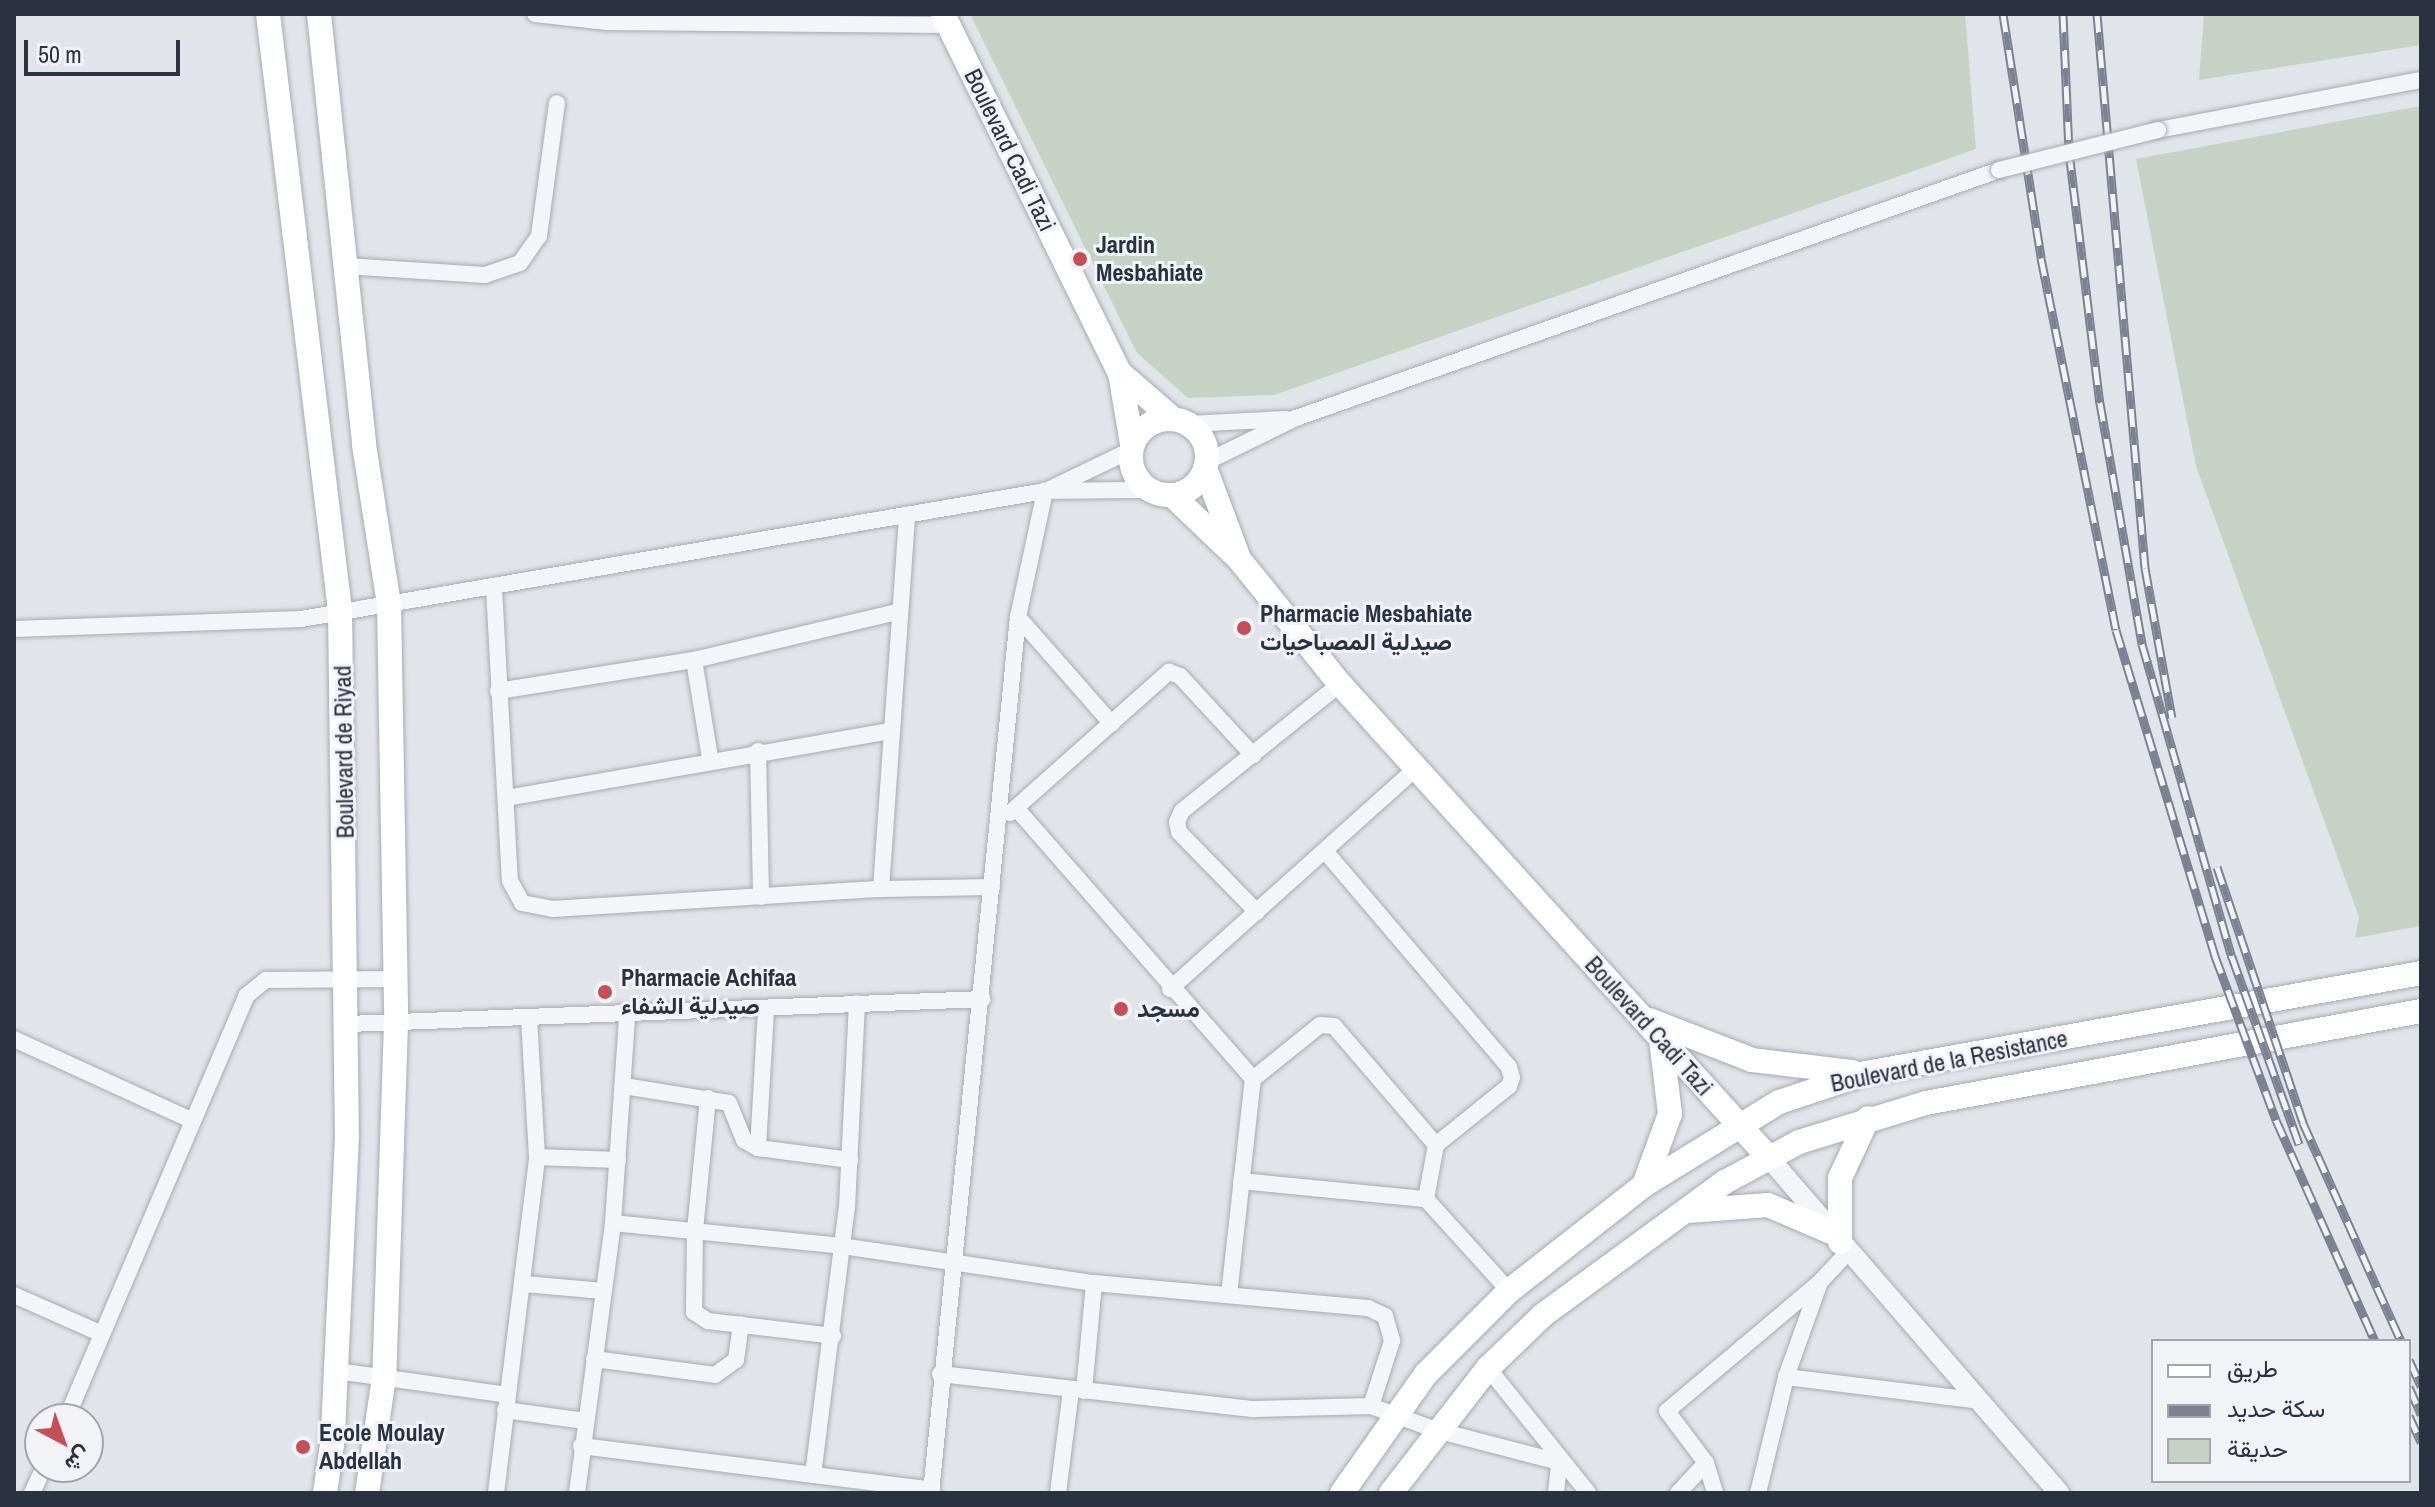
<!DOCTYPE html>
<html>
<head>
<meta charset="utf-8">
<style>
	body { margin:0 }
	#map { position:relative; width:2435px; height:1507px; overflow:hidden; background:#e1e4e9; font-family:"Archivo Narrow",Vazirmatn,sans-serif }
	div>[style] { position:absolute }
	.green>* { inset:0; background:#c6d2c3 }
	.roads { filter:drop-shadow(0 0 2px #a6abb3) drop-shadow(0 0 2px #a6abb3) }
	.minor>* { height:16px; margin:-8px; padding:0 8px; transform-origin:8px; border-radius:8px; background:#f4f5f8 }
	.tertiary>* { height:20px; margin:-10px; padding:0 10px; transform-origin:10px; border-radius:10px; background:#f4f5f8 }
	.secondary>* { height:24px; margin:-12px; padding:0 12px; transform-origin:12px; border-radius:12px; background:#fff }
	.secondary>.ring { margin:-12px; padding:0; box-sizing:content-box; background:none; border:24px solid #fff; border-radius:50% }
	.rail>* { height:9px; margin-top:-4.5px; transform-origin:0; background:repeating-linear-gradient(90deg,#f1f3f7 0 18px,#7c8292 0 36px); box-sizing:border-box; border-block:2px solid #7c8292 }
	.bridges { filter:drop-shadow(0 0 2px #a6abb3) drop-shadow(0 0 2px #a6abb3) }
	.minor-bridge>* { height:16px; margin:-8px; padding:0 8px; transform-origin:8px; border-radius:8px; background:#f4f5f8 }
	.dots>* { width:22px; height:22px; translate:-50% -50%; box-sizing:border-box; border:4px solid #f1f3f7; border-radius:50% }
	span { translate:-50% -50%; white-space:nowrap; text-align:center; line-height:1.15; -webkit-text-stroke:6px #f1f3f7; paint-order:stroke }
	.street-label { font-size:24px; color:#2a3140 }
	.poi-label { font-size:24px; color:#2a3140; font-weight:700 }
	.left { translate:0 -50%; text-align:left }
	.frame { position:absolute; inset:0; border:16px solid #2a3140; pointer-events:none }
	.legend { position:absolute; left:2151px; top:1339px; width:260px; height:144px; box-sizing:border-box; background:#f1f3f7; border:2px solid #a1a5ae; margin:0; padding:10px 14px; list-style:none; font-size:24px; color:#2a3140 }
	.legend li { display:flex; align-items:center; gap:16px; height:40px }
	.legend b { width:40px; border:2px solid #a1a5ae }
	.north { position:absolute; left:24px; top:1403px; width:80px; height:80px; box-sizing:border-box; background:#f1f3f7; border:2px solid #a1a5ae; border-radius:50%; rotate:139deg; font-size:22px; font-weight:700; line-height:32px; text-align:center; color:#2a3140 }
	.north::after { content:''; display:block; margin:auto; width:28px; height:36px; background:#c74e56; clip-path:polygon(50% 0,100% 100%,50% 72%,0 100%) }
	.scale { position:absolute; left:24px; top:40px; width:156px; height:36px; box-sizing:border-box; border:4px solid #2a3140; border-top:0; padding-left:10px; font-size:24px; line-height:28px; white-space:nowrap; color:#2a3140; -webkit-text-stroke:6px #f1f3f7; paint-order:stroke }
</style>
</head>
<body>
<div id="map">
	<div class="green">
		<i style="clip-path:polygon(970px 14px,1965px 14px,1976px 149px,1274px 395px,1188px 398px,1137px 353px)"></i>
		<i style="clip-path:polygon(2204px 14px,2421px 14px,2421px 45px,2199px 80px)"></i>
		<i style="clip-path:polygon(2421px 106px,2421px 926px,2355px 938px,2359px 917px,2196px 466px,2136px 159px)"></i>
	</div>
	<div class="roads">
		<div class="minor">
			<i style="left:535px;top:14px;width:73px;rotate:6.3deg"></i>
			<i style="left:608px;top:22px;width:340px;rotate:0.5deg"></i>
			<i style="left:2158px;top:130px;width:268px;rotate:-10.8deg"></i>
			<i style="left:345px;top:266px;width:140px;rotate:3.7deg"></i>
			<i style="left:485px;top:275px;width:37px;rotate:-19deg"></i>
			<i style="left:520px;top:263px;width:33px;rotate:-55deg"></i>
			<i style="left:539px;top:236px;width:134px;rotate:-82.3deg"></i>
			<i style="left:1188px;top:424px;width:98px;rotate:-2.9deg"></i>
			<i style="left:1206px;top:462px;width:100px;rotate:-26.1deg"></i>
			<i style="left:1296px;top:418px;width:745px;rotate:-19.43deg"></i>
			<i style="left:1050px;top:489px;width:90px;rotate:-25.7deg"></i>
			<i style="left:494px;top:588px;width:293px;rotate:86.9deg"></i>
			<i style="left:510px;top:881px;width:25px;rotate:61deg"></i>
			<i style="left:522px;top:903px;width:31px;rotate:11deg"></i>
			<i style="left:552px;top:909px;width:330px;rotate:-3.5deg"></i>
			<i style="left:881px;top:889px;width:111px;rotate:-1deg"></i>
			<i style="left:1018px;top:617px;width:142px;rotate:48.7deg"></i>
			<i style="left:14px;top:629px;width:287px;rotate:-2deg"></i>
			<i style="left:301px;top:619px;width:755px;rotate:-9.76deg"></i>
			<i style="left:1045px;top:491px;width:104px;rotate:-0.6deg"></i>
			<i style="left:694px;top:660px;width:99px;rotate:80.7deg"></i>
			<i style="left:498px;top:691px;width:198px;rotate:-9deg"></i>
			<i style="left:694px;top:660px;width:209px;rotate:-13.3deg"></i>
			<i style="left:758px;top:751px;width:146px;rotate:88.8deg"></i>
			<i style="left:506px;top:798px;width:389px;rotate:-9.9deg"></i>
			<i style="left:1016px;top:808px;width:360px;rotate:48.8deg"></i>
			<i style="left:1010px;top:813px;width:213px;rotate:-41.6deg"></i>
			<i style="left:1169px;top:672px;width:12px;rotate:20deg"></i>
			<i style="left:1180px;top:676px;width:108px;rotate:47.3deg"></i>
			<i style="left:1325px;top:851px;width:284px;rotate:49.6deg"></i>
			<i style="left:1509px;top:1067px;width:11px;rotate:75deg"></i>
			<i style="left:1512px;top:1078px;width:9px;rotate:111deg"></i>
			<i style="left:1509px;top:1086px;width:94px;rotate:141.1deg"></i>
			<i style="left:1436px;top:1145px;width:55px;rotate:100.5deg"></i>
			<i style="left:881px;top:889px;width:375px;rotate:-86deg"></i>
			<i style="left:1257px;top:912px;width:112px;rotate:-134.3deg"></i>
			<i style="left:1179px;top:832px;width:10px;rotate:-101deg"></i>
			<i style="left:1177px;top:822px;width:12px;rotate:-66deg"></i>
			<i style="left:1182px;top:811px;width:203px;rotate:-38.8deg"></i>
			<i style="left:1170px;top:989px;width:331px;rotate:-41.9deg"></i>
			<i style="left:348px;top:1024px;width:635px;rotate:-2.25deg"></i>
			<i style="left:14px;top:1039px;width:195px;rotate:24.6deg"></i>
			<i style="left:624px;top:1086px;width:106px;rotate:9.2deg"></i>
			<i style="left:729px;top:1103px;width:40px;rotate:68deg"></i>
			<i style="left:744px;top:1140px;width:16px;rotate:30deg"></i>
			<i style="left:758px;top:1148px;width:93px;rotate:7.4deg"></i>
			<i style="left:708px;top:1098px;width:133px;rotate:95.6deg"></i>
			<i style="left:695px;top:1230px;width:82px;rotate:90.7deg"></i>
			<i style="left:694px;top:1312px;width:17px;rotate:33deg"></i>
			<i style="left:708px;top:1321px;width:126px;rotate:6.8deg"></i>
			<i style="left:758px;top:1148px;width:139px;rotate:-86.7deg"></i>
			<i style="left:537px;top:1157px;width:81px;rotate:2.1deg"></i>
			<i style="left:1241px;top:1181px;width:186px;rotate:5.6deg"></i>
			<i style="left:1426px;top:1199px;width:124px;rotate:47.9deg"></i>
			<i style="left:613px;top:1223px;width:230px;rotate:5.7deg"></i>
			<i style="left:842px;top:1246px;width:255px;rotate:8.4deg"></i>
			<i style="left:1094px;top:1283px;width:275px;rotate:5.2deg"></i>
			<i style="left:1368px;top:1308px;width:19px;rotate:25deg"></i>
			<i style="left:1385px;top:1316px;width:26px;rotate:74deg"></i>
			<i style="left:1392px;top:1341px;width:68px;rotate:107.9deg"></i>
			<i style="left:524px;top:1284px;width:80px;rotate:5deg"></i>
			<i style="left:14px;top:1295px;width:96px;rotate:23.9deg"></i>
			<i style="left:1229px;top:1295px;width:217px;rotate:-83.7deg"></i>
			<i style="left:1253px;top:1079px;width:86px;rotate:-38.9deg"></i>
			<i style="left:1320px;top:1025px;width:14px;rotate:4deg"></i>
			<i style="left:1334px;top:1026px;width:157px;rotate:49.4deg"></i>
			<i style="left:594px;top:1359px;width:122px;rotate:7.5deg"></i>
			<i style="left:715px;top:1375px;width:26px;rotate:-36deg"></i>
			<i style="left:736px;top:1360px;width:36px;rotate:-82deg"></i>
			<i style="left:1488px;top:1368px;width:160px;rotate:51.3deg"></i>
			<i style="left:337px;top:1371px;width:172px;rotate:8deg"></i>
			<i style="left:940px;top:1374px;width:316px;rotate:6.4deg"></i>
			<i style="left:1254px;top:1409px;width:117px;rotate:-1.5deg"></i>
			<i style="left:1371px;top:1406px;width:69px;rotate:20.3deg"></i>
			<i style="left:1436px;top:1430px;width:127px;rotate:14.6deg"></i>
			<i style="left:1786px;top:1377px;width:197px;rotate:7deg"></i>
			<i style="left:1084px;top:1391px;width:108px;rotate:-84.7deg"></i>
			<i style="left:505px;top:1410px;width:81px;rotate:7.8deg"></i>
			<i style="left:66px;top:1419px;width:460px;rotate:-66.9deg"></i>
			<i style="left:246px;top:996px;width:26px;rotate:-39deg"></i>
			<i style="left:266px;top:980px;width:129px;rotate:-0.4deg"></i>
			<i style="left:581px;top:1446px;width:354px;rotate:7.1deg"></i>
			<i style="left:1706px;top:1463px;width:31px;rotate:73deg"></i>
			<i style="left:813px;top:1475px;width:270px;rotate:-82.8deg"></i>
			<i style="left:847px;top:1207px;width:204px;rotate:-87.2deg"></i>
			<i style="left:32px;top:1493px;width:29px;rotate:-65deg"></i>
			<i style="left:496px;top:1493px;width:338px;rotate:-83deg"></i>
			<i style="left:537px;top:1157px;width:139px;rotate:-93.3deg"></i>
			<i style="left:577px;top:1493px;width:272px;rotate:-82.4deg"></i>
			<i style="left:613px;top:1223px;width:208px;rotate:-86.1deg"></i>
			<i style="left:931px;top:1493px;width:880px;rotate:-84.33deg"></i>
			<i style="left:1018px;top:617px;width:129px;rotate:-77.9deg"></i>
			<i style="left:1058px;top:1493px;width:104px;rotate:-82.8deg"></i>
			<i style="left:1556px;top:1493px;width:31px;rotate:-84deg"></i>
			<i style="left:1678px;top:1493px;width:41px;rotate:-47deg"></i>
			<i style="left:1706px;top:1463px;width:65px;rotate:-126.9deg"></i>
			<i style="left:1667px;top:1411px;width:200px;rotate:-40.1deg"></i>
			<i style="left:1758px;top:1493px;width:119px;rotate:-76.4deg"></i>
			<i style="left:1786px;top:1377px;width:101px;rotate:-70.3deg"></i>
			<i style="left:1820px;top:1282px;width:41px;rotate:-47deg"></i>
		</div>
		<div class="tertiary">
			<i style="left:1769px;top:1158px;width:443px;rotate:49.1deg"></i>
		</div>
		<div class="secondary">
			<i style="left:268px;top:14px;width:601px;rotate:83.12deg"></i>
			<i style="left:340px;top:611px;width:525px;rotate:89.24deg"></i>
			<i style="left:347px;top:1136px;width:302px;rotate:92.7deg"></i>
			<i style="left:333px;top:1438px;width:56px;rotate:98.3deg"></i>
			<i style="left:319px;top:14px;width:433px;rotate:84deg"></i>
			<i style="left:364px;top:445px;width:161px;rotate:81.1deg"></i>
			<i style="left:389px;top:604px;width:419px;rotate:89deg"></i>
			<i style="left:396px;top:1023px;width:354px;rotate:91.9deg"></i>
			<i style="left:384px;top:1377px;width:117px;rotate:98.3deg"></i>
			<i style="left:943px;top:14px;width:400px;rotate:63.8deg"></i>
			<i style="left:1120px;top:373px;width:72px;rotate:80.4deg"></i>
			<i style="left:1120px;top:373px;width:70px;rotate:41deg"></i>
			<i class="ring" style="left:1131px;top:419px;width:52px;height:52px"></i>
			<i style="left:1205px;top:468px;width:91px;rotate:69.4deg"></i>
			<i style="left:1172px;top:495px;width:93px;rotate:43.7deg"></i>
			<i style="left:1239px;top:559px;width:161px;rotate:51.1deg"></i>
			<i style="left:1340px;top:684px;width:639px;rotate:47.85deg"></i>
			<i style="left:1649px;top:1020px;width:110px;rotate:21.2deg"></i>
			<i style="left:1752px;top:1060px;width:101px;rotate:6.8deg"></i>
			<i style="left:1644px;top:1185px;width:76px;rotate:-69.9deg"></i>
			<i style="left:1670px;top:1114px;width:75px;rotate:-96.9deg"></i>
			<i style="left:1688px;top:1211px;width:80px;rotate:-4.3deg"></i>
			<i style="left:1768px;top:1205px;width:69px;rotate:23.2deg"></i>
			<i style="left:1840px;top:1242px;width:64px;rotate:-90deg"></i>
			<i style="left:1840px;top:1178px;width:66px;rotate:-65deg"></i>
			<i style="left:1342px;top:1493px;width:146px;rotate:-54.8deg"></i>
			<i style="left:1426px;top:1374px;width:117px;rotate:-45deg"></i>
			<i style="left:1509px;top:1291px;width:172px;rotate:-38.1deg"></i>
			<i style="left:1644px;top:1185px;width:158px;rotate:-31.6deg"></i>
			<i style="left:1779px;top:1102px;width:92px;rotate:-18.4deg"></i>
			<i style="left:1866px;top:1073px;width:564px;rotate:-10.21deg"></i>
			<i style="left:1391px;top:1493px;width:158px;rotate:-52.2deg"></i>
			<i style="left:1488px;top:1368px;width:76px;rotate:-43.9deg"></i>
			<i style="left:1543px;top:1315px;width:225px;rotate:-36.2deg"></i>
			<i style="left:1725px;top:1182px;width:84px;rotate:-28.4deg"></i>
			<i style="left:1799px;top:1142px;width:133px;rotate:-17.1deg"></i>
			<i style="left:1926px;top:1103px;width:503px;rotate:-10.53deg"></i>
		</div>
	</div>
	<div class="rail">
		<i style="left:2003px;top:14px;width:247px;rotate:81.1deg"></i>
		<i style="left:2041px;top:258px;width:379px;rotate:78.6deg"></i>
		<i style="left:2116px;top:630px;width:341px;rotate:73.1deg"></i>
		<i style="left:2215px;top:956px;width:175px;rotate:69.6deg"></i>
		<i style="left:2276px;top:1120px;width:242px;rotate:65.9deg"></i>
		<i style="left:2063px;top:14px;width:138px;rotate:87.5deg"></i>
		<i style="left:2069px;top:152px;width:253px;rotate:83deg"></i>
		<i style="left:2100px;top:403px;width:245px;rotate:80.1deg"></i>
		<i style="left:2142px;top:644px;width:326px;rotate:74deg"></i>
		<i style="left:2232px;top:957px;width:199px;rotate:70.3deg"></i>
		<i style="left:2097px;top:14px;width:556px;rotate:85.05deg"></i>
		<i style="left:2145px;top:568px;width:152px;rotate:79.8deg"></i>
		<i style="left:2217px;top:867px;width:270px;rotate:71.4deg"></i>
		<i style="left:2303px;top:1123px;width:239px;rotate:65.8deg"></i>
		<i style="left:2409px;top:1360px;width:29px;rotate:65deg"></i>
		<i style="left:2409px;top:1387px;width:30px;rotate:66deg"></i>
		<i style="left:2409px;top:1416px;width:29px;rotate:65deg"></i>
	</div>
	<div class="bridges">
		<div class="minor-bridge">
			<i style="left:1999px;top:170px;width:164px;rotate:-14.1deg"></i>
		</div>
	</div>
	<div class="dots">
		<i style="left:1080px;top:259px;background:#c74e56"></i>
		<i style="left:1244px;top:628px;background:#c74e56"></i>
		<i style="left:605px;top:992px;background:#c74e56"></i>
		<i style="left:1121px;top:1009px;background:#c74e56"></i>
		<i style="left:303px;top:1447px;background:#c74e56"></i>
	</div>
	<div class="street-label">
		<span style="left:1010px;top:150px;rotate:64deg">Boulevard Cadi Tazi</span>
		<span style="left:344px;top:752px;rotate:-91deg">Boulevard de Riyad</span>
		<span style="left:1649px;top:1026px;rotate:48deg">Boulevard Cadi Tazi</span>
		<span style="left:1949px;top:1061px;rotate:-11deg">Boulevard de la Resistance</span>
	</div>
	<div class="poi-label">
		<span class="left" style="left:1096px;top:259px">Jardin<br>Mesbahiate</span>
		<span class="left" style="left:1260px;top:628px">Pharmacie Mesbahiate<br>صيدلية المصباحيات</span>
		<span class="left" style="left:621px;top:992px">Pharmacie Achifaa<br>صيدلية الشفاء</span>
		<span class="left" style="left:1137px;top:1009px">مسجد</span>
		<span class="left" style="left:319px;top:1447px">Ecole Moulay<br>Abdellah</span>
	</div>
	<div class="frame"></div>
	<ul class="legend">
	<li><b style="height:10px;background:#fff"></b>طريق</li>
	<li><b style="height:10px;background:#7c8292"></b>سكة حديد</li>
	<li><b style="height:22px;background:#c6d2c3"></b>حديقة</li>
	</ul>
	<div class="north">ش</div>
	<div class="scale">50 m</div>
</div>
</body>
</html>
